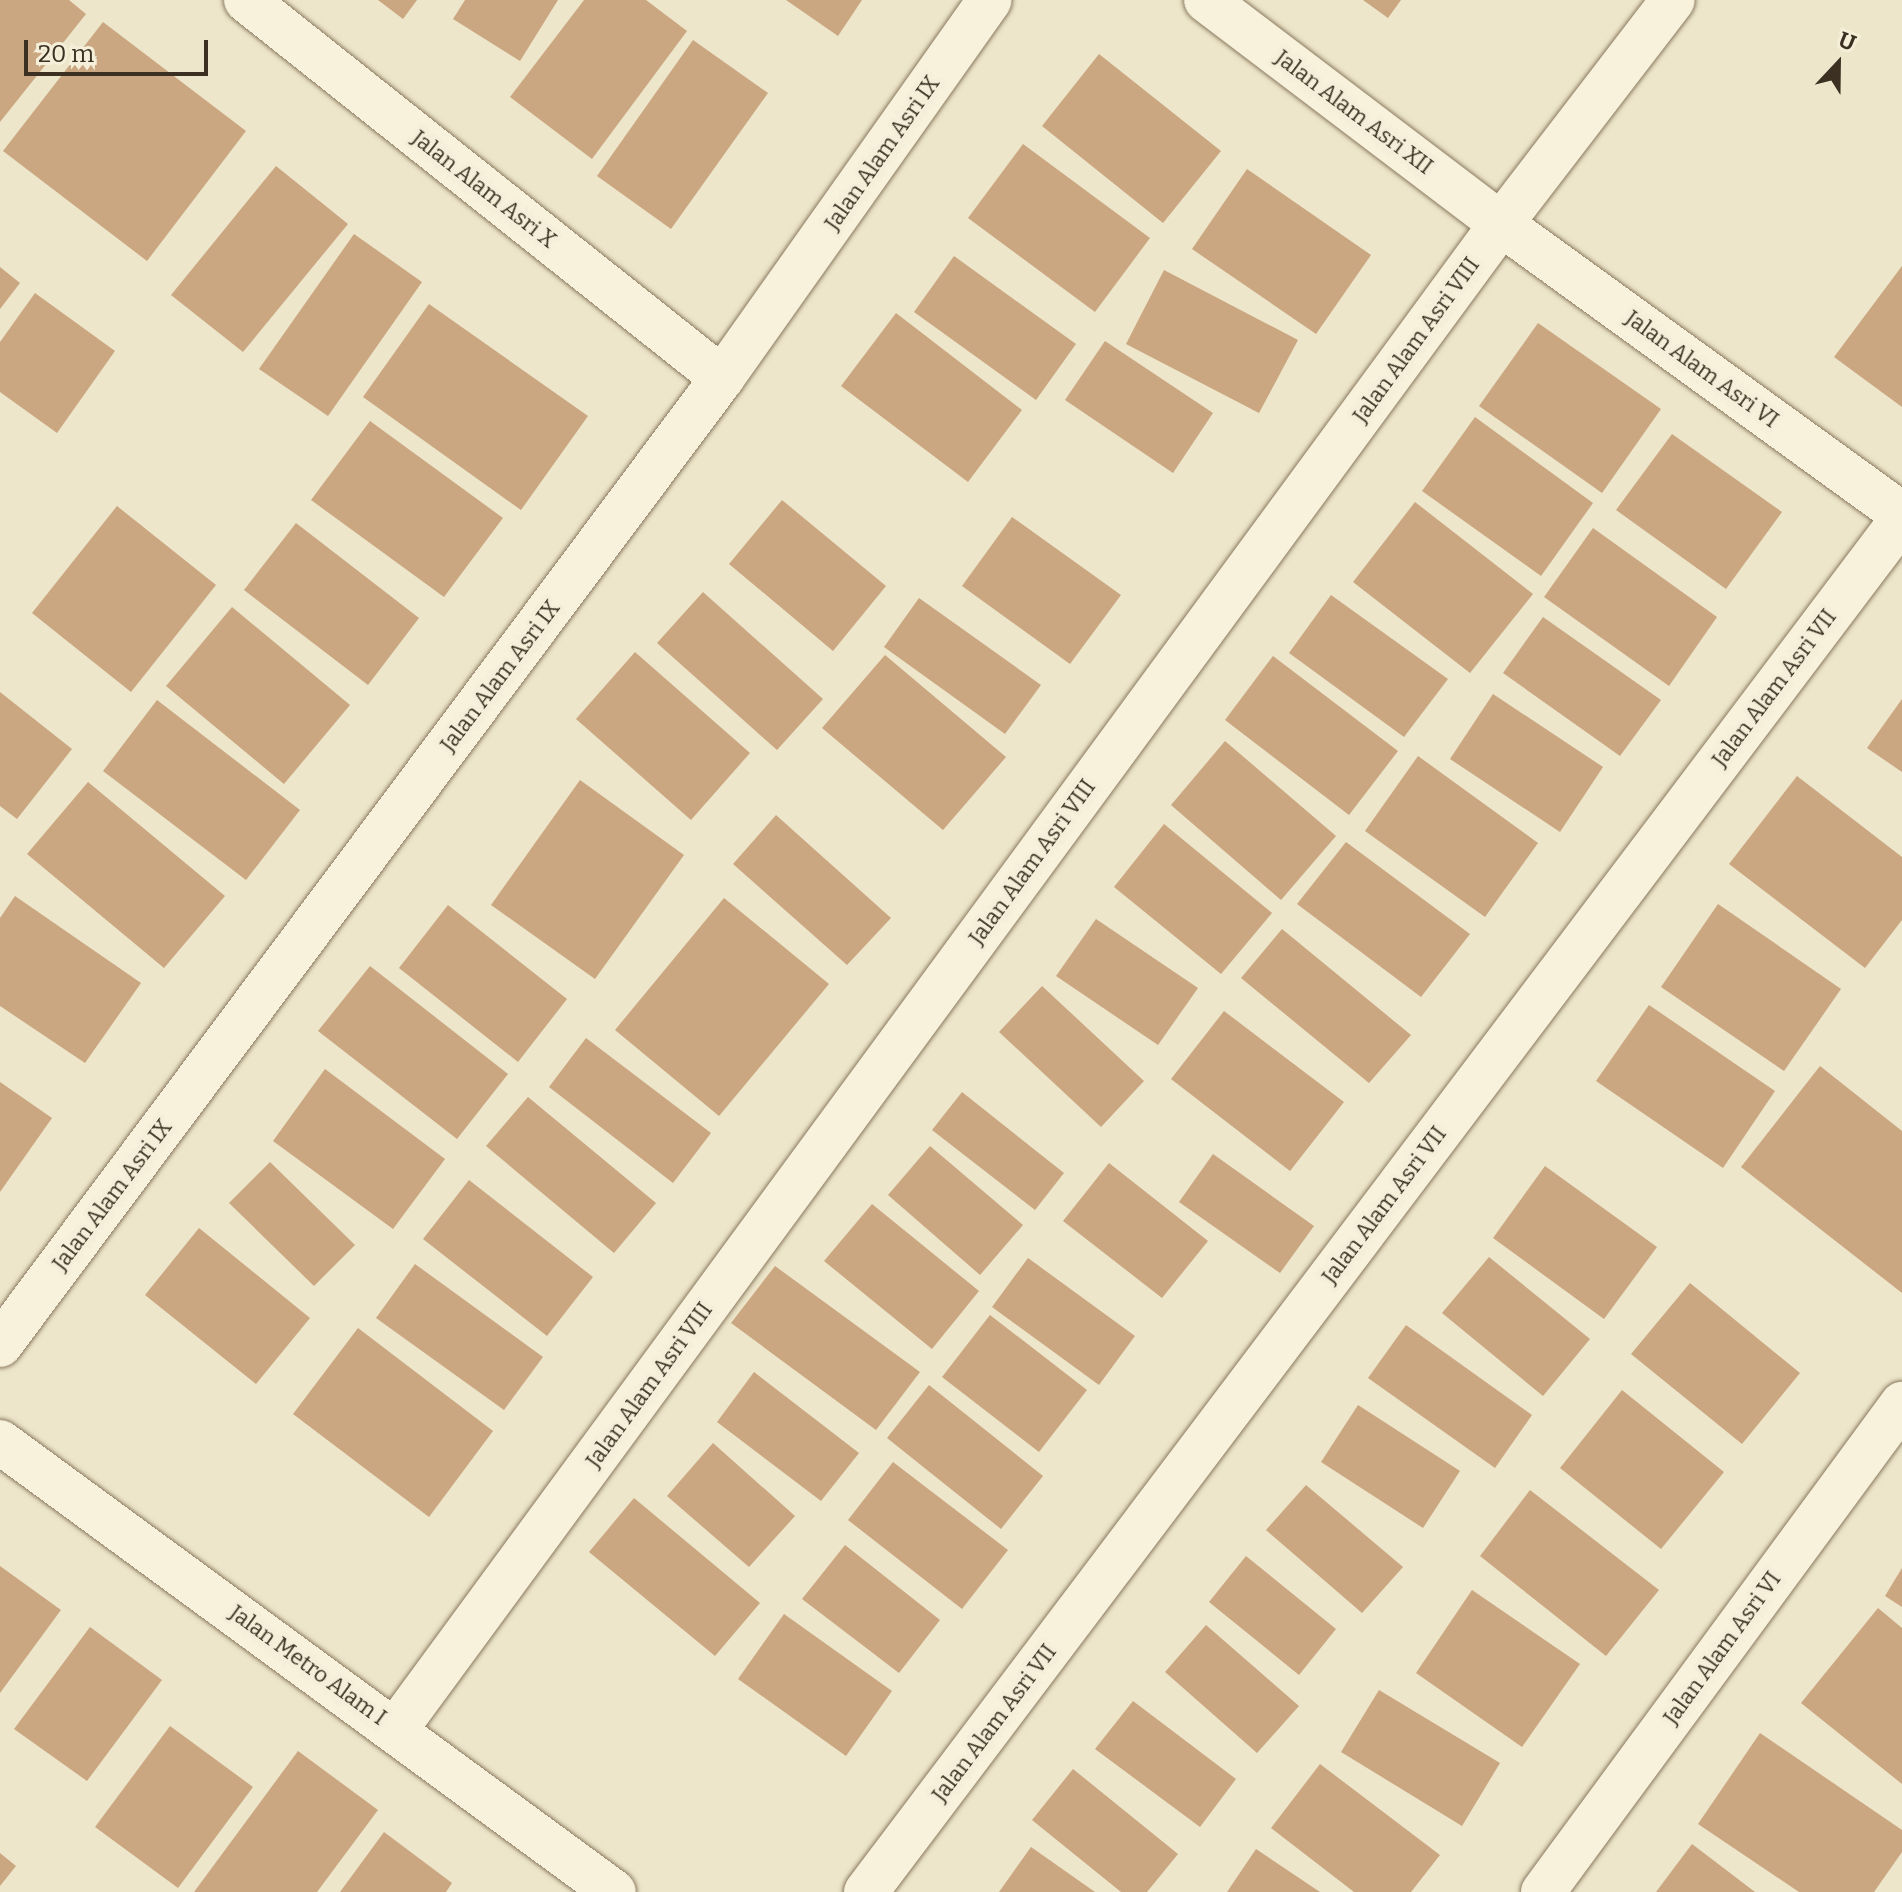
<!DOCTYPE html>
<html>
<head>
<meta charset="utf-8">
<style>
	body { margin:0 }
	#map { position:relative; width:1902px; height:1892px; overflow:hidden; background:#ede6ca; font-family:Bitter,serif }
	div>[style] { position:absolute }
	.building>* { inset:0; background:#caa681 }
	.roads { filter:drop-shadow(0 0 2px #89795f) drop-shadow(0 0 2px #89795f) }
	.street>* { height:44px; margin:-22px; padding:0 22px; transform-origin:22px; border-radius:22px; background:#f8f2dd }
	span { translate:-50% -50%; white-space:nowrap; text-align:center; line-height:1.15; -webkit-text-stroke:8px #f5efd9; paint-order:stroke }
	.street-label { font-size:22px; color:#3b3021 }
	.north { position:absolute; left:1798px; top:24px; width:80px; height:80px; -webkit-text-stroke:6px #f5efd9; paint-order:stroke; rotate:22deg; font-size:22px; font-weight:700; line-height:32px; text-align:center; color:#3b3021 }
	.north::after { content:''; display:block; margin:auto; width:28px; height:36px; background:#3b3021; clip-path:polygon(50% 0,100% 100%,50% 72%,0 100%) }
	.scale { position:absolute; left:24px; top:40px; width:184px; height:36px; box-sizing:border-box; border:4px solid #3b3021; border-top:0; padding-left:10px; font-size:24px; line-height:28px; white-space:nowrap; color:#3b3021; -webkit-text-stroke:6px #f5efd9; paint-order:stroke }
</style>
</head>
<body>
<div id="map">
	<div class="building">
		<i style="clip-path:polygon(0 0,69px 0,86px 14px,0 122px)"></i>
		<i style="clip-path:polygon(378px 0,417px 0,403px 19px)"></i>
		<i style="clip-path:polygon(465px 0,558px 0,520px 61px,453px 19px)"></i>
		<i style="clip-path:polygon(584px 0,646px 0,687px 31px,592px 159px,510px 97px)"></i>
		<i style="clip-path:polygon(786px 0,862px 0,838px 36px)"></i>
		<i style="clip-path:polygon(1363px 0,1401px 0,1388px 18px)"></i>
		<i style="clip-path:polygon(103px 22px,246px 131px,147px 261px,3px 151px)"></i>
		<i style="clip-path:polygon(693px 40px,768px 93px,671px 229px,597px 176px)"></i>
		<i style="clip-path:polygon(1099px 54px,1221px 151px,1163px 223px,1042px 126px)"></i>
		<i style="clip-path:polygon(1023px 144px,1150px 238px,1095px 312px,968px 218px)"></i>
		<i style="clip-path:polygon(276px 166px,348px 224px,243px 352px,171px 295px)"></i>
		<i style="clip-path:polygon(1247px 169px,1371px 255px,1316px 334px,1192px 249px)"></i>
		<i style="clip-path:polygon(354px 234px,422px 282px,328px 416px,259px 369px)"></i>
		<i style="clip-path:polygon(954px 256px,1076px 344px,1036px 400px,914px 312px)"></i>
		<i style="clip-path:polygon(1902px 266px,1902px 407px,1834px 357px)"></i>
		<i style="clip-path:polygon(0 267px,20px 283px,0 309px)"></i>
		<i style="clip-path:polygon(1164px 270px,1298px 340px,1259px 413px,1126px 344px)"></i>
		<i style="clip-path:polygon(35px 293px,115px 351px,57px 433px,0 392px,0 342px)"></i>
		<i style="clip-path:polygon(429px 304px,588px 416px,521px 510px,363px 397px)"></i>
		<i style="clip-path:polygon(896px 313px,1022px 410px,968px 482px,841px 386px)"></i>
		<i style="clip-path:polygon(1538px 323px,1661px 409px,1602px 493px,1479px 406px)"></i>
		<i style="clip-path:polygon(1105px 341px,1213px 413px,1173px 473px,1065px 400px)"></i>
		<i style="clip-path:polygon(1475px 417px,1593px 503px,1541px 576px,1422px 491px)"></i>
		<i style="clip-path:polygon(370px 421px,503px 518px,444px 597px,311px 500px)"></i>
		<i style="clip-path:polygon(1672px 434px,1782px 512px,1726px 589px,1616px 510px)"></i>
		<i style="clip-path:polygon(782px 500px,886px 586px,833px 651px,729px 564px)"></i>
		<i style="clip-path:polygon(1415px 502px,1533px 594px,1470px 673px,1353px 582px)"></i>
		<i style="clip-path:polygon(117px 506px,216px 585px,131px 692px,32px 613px)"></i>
		<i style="clip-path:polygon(1012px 517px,1121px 595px,1070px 664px,962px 586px)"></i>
		<i style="clip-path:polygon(296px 523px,419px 618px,368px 685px,244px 590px)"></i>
		<i style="clip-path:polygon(1593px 528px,1717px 617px,1669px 686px,1544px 597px)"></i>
		<i style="clip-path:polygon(703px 592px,823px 699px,777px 750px,657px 643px)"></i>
		<i style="clip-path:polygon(1331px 595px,1448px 679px,1404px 737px,1289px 653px)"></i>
		<i style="clip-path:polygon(919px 598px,1041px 685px,1005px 734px,884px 647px)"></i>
		<i style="clip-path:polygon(232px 607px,350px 705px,284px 784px,166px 686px)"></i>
		<i style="clip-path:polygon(1543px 617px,1661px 700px,1620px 756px,1503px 673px)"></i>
		<i style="clip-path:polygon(635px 652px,750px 753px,691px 820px,576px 719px)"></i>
		<i style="clip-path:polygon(885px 655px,1006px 757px,943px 830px,822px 728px)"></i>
		<i style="clip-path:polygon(1273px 656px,1398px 751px,1349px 815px,1225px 720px)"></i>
		<i style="clip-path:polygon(0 692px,72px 749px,17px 819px,0 806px)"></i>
		<i style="clip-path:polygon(1493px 694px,1603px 767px,1560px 832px,1450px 759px)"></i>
		<i style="clip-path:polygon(1902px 699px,1902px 772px,1867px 748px)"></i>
		<i style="clip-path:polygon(157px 700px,300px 810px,246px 880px,103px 771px)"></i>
		<i style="clip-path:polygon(1225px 741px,1336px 836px,1281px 900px,1171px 805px)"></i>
		<i style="clip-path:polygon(1418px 756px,1538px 843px,1485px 917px,1365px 831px)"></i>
		<i style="clip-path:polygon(1797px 776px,1902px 857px,1902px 920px,1865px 968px,1729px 864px)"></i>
		<i style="clip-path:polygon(580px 780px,684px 855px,595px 979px,491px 905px)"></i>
		<i style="clip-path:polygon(88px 782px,225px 896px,164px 968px,27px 854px)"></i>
		<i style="clip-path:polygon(776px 815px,891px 918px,847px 965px,733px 864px)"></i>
		<i style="clip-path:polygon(1164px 824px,1272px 913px,1221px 974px,1114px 887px)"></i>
		<i style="clip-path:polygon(1346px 842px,1470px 934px,1421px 997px,1297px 904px)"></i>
		<i style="clip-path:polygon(15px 896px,141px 983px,85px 1063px,0 1006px,0 918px)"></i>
		<i style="clip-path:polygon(724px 898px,829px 984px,719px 1116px,615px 1030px)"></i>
		<i style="clip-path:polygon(1718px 904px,1841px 989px,1784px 1071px,1661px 987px)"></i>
		<i style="clip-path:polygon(448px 905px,567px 999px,518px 1062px,399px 968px)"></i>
		<i style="clip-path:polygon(1096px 919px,1198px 988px,1158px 1045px,1056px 976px)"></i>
		<i style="clip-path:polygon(1282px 929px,1411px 1035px,1369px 1083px,1241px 978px)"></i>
		<i style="clip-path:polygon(370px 966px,508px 1074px,457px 1139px,318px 1031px)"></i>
		<i style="clip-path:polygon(1042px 986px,1144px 1081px,1101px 1127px,999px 1032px)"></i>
		<i style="clip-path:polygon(1649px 1005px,1775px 1091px,1723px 1168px,1596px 1081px)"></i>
		<i style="clip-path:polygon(1224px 1011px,1344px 1102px,1290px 1171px,1171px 1079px)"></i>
		<i style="clip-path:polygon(586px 1038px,711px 1133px,673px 1183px,549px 1087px)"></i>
		<i style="clip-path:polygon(1820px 1066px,1902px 1131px,1902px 1293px,1741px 1167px)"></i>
		<i style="clip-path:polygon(325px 1069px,445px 1159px,393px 1229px,273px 1141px)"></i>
		<i style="clip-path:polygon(0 1082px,52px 1118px,0 1192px)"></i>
		<i style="clip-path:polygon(962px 1092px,1064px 1173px,1035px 1210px,932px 1130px)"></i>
		<i style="clip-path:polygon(528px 1097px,656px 1203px,614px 1253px,486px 1146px)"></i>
		<i style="clip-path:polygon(930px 1146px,1023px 1225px,980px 1275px,888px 1195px)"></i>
		<i style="clip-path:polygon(1213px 1154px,1314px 1226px,1280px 1273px,1179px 1202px)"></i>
		<i style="clip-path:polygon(270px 1162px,355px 1245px,314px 1286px,229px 1203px)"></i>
		<i style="clip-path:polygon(1109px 1163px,1208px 1241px,1162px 1298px,1063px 1221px)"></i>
		<i style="clip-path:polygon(1545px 1166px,1657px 1247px,1604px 1319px,1493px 1238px)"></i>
		<i style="clip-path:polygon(469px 1180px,593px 1277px,547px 1336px,423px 1239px)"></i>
		<i style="clip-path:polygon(872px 1204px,979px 1291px,932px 1349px,824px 1261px)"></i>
		<i style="clip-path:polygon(199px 1228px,310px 1318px,256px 1384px,145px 1295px)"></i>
		<i style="clip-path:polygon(1489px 1257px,1590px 1339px,1543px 1396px,1442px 1313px)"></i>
		<i style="clip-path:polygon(1028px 1258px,1135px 1336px,1099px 1385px,992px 1307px)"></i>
		<i style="clip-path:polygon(415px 1264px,543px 1357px,504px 1410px,376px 1318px)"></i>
		<i style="clip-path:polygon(775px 1266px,920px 1372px,876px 1430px,731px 1323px)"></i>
		<i style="clip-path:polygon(1690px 1283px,1800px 1373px,1742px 1444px,1631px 1354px)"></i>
		<i style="clip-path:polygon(990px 1315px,1087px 1390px,1039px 1452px,942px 1377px)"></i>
		<i style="clip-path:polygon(1406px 1325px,1532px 1415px,1495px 1468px,1368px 1378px)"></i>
		<i style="clip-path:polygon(358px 1328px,493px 1431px,429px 1517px,293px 1414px)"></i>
		<i style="clip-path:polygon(754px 1372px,859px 1453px,821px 1501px,717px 1422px)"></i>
		<i style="clip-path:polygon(929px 1385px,1043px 1476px,1001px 1529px,887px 1438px)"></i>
		<i style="clip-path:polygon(1622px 1390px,1724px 1472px,1661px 1549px,1560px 1468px)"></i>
		<i style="clip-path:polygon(1358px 1405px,1460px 1471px,1423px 1528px,1321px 1462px)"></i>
		<i style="clip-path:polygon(713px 1443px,795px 1516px,749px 1567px,667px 1496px)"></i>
		<i style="clip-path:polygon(893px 1462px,1008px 1550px,962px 1609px,848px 1520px)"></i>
		<i style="clip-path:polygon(1306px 1485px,1403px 1567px,1362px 1613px,1266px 1530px)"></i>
		<i style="clip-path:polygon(1530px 1490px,1659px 1590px,1606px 1656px,1480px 1556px)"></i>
		<i style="clip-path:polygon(634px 1498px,760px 1603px,715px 1656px,589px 1552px)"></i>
		<i style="clip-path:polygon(845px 1545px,940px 1620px,899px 1673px,802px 1599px)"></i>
		<i style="clip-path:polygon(1246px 1556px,1336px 1629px,1299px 1675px,1209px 1602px)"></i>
		<i style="clip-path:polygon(0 1566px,61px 1610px,0 1693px)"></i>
		<i style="clip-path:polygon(1902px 1568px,1902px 1607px,1885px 1596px)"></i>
		<i style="clip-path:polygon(1472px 1590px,1580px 1664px,1522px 1747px,1416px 1673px)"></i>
		<i style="clip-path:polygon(1878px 1608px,1902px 1628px,1902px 1784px,1801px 1703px)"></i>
		<i style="clip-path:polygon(784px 1614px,892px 1691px,846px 1756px,738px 1679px)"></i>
		<i style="clip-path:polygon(1206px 1625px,1299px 1706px,1257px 1753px,1165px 1672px)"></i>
		<i style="clip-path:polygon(90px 1627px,162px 1680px,87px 1781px,14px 1729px)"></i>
		<i style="clip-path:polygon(1379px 1690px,1500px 1763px,1462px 1826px,1341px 1752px)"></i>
		<i style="clip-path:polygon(1133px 1701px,1236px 1779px,1200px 1827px,1095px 1749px)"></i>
		<i style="clip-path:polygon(170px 1726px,253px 1787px,178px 1888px,95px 1827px)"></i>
		<i style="clip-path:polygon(1760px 1733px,1902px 1830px,1902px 1852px,1874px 1892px,1799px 1892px,1698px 1824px)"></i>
		<i style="clip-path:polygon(298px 1751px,378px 1810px,317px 1892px,194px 1892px)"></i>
		<i style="clip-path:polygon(1320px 1764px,1440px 1855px,1411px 1892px,1354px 1892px,1271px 1828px)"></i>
		<i style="clip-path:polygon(1073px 1769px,1178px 1854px,1147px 1892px,1121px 1892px,1032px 1820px)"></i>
		<i style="clip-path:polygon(384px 1832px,452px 1883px,446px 1892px,340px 1892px)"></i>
		<i style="clip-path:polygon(1692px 1844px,1755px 1892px,1656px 1892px)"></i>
		<i style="clip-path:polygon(1031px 1847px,1095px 1892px,999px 1892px)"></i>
		<i style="clip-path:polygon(1256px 1849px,1320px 1892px,1227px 1892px)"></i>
		<i style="clip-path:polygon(0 1853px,16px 1866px,0 1886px)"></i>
	</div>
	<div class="roads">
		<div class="street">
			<i style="left:246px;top:0;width:608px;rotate:38.45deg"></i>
			<i style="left:1206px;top:0;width:370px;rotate:37.2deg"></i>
			<i style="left:1501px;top:224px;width:495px;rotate:35.9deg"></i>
			<i style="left:0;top:1345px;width:1207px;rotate:-53.25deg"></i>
			<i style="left:722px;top:378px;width:463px;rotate:-54.7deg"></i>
			<i style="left:0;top:1442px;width:761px;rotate:36.24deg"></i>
			<i style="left:396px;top:1729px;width:1867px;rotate:-53.71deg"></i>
			<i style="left:1501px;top:224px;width:282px;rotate:-52.5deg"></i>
			<i style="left:866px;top:1892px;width:1720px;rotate:-52.96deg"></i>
			<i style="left:1543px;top:1892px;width:606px;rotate:-53.66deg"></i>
		</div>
	</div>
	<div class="street-label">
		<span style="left:1354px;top:112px;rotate:37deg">Jalan Alam Asri XII</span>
		<span style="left:882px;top:153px;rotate:-55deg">Jalan Alam Asri IX</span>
		<span style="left:484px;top:189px;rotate:38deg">Jalan Alam Asri X</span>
		<span style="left:1416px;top:340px;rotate:-54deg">Jalan Alam Asri VIII</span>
		<span style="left:1702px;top:369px;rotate:36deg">Jalan Alam Asri VI</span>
		<span style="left:500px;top:676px;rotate:-53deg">Jalan Alam Asri IX</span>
		<span style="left:1774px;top:688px;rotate:-53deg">Jalan Alam Asri VII</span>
		<span style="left:1032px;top:862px;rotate:-54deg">Jalan Alam Asri VIII</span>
		<span style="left:112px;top:1195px;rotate:-53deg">Jalan Alam Asri IX</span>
		<span style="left:1384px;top:1205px;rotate:-53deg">Jalan Alam Asri VII</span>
		<span style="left:649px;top:1385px;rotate:-54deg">Jalan Alam Asri VIII</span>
		<span style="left:1722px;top:1648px;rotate:-54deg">Jalan Alam Asri VI</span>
		<span style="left:308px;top:1665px;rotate:36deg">Jalan Metro Alam I</span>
		<span style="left:994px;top:1723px;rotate:-53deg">Jalan Alam Asri VII</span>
	</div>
	<div class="north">U</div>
	<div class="scale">20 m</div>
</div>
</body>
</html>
